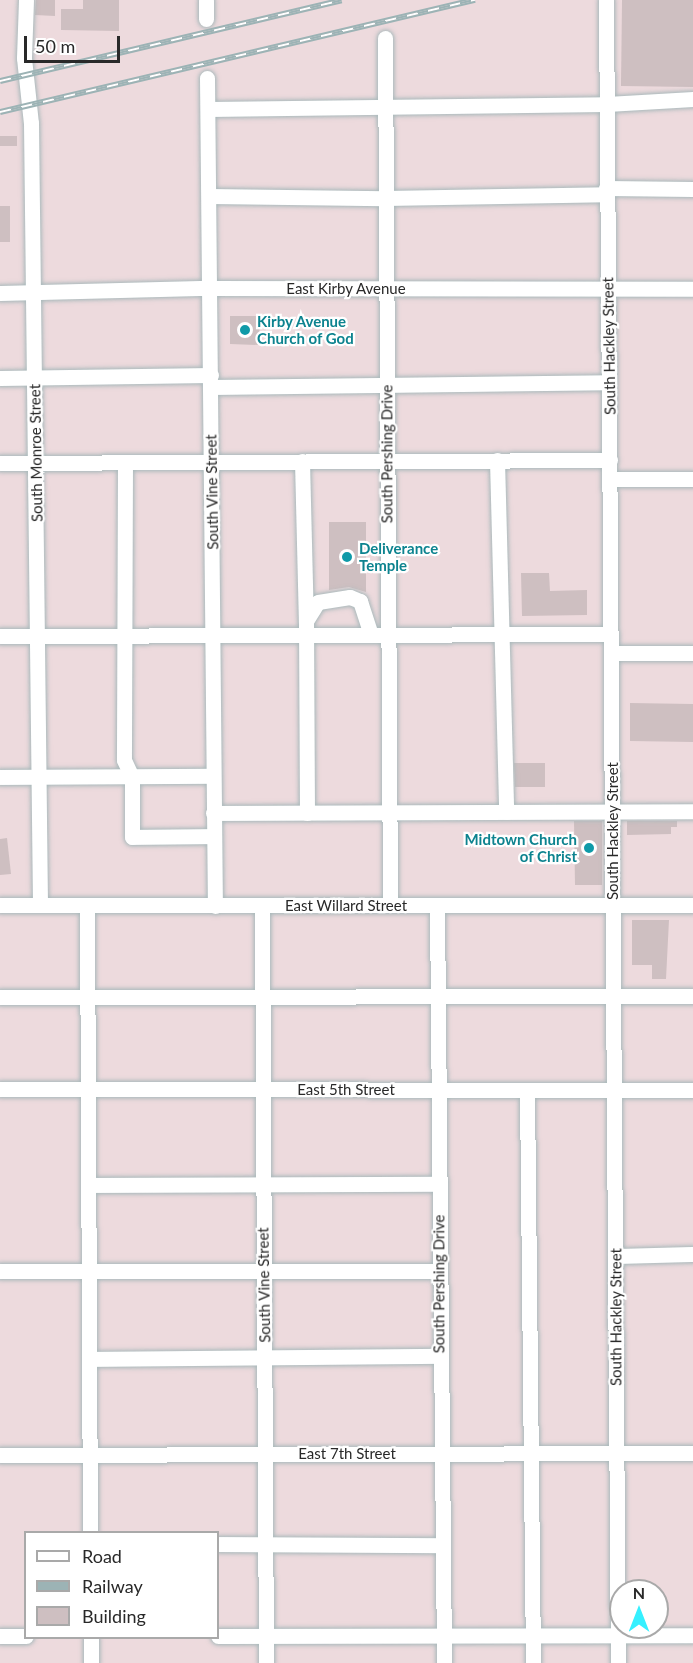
<!DOCTYPE html>
<html>
<head>
<meta charset="utf-8">
<style>
	body { margin:0 }
	#map { position:relative; width:693px; height:1663px; overflow:hidden; background:#eddadd; font-family:Lato,sans-serif }
	div>[style] { position:absolute }
	.building>* { inset:0; background:#cebfc1 }
	.roads { filter:drop-shadow(0 0 2px #aab9bb) drop-shadow(0 0 2px #aab9bb) }
	.minor>* { height:15px; margin:-7.5px; padding:0 7.5px; transform-origin:7.5px; border-radius:7.5px; background:#fff }
	.rail>* { height:6px; margin-top:-3px; transform-origin:0; background:repeating-linear-gradient(90deg,#fff 0 11px,#9cb3b5 0 22px); box-sizing:border-box; border-block:2px solid #9cb3b5 }
	.dots>* { width:16px; height:16px; translate:-50% -50%; box-sizing:border-box; border:3px solid #fff; border-radius:50% }
	span { translate:-50% -50%; white-space:nowrap; text-align:center; line-height:1.15; -webkit-text-stroke:4.5px #fff; paint-order:stroke }
	.street-label { font-size:15px; color:#292929 }
	.culture-label { font-size:15px; color:#0d838f; font-weight:700 }
	.left { translate:0 -50%; text-align:left }
	.right { translate:-100% -50%; text-align:right }
	.legend { position:absolute; left:24px; top:1531px; width:195px; height:108px; box-sizing:border-box; background:#fff; border:2px solid #a9a9a9; margin:0; padding:8px 10px; list-style:none; font-size:18px; color:#292929 }
	.legend li { display:flex; align-items:center; gap:12px; height:30px }
	.legend b { width:30px; border:2px solid #a9a9a9 }
	.north { position:absolute; left:609px; top:1579px; width:60px; height:60px; box-sizing:border-box; background:#fff; border:2px solid #a9a9a9; border-radius:50%; rotate:0deg; font-size:16px; font-weight:700; line-height:24px; text-align:center; color:#292929 }
	.north::after { content:''; display:block; margin:auto; width:21px; height:27px; background:#35f0ff; clip-path:polygon(50% 0,100% 100%,50% 72%,0 100%) }
	.scale { position:absolute; left:24px; top:36px; width:96px; height:27px; box-sizing:border-box; border:3px solid #292929; border-top:0; padding-left:8px; font-size:18px; line-height:21px; white-space:nowrap; color:#292929; -webkit-text-stroke:4px #fff; paint-order:stroke }
</style>
</head>
<body>
<div id="map">
	<div class="building">
		<i style="clip-path:polygon(36px 0,55px 0,55px 16px,35px 15px)"></i>
		<i style="clip-path:polygon(83px 0,119px 0,119px 31px,61px 30px,61px 9px,83px 9px)"></i>
		<i style="clip-path:polygon(622px 0,693px 0,693px 87px,621px 86px)"></i>
		<i style="clip-path:polygon(0 136px,17px 136px,17px 146px,0 146px)"></i>
		<i style="clip-path:polygon(0 206px,10px 206px,10px 242px,0 242px)"></i>
		<i style="clip-path:polygon(230px 316px,260px 316px,259px 345px,230px 344px)"></i>
		<i style="clip-path:polygon(329px 522px,366px 522px,366px 592px,349px 587px,329px 590px)"></i>
		<i style="clip-path:polygon(521px 573px,549px 573px,550px 591px,587px 590px,587px 615px,522px 616px)"></i>
		<i style="clip-path:polygon(630px 703px,693px 704px,693px 742px,630px 741px)"></i>
		<i style="clip-path:polygon(514px 763px,545px 763px,545px 787px,515px 787px)"></i>
		<i style="clip-path:polygon(574px 821px,602px 821px,602px 885px,575px 885px)"></i>
		<i style="clip-path:polygon(627px 821px,677px 821px,677px 827px,671px 827px,671px 834px,627px 835px)"></i>
		<i style="clip-path:polygon(7px 838px,11px 874px,0 875px,0 839px)"></i>
		<i style="clip-path:polygon(632px 920px,669px 920px,666px 979px,652px 979px,652px 965px,632px 965px)"></i>
	</div>
	<div class="roads">
		<div class="minor">
			<i style="left:26px;top:0;width:58px;rotate:92deg"></i>
			<i style="left:24px;top:58px;width:65px;rotate:83.9deg"></i>
			<i style="left:31px;top:123px;width:782px;rotate:89.34deg"></i>
			<i style="left:606px;top:0;width:1663px;rotate:89.59deg"></i>
			<i style="left:206px;top:19px;width:19px;rotate:-90deg"></i>
			<i style="left:385px;top:38px;width:867px;rotate:89.67deg"></i>
			<i style="left:207px;top:78px;width:828px;rotate:89.45deg"></i>
			<i style="left:208px;top:109px;width:399px;rotate:-0.7deg"></i>
			<i style="left:607px;top:104px;width:86px;rotate:-3.3deg"></i>
			<i style="left:606px;top:188px;width:87px;rotate:0.7deg"></i>
			<i style="left:209px;top:196px;width:176px;rotate:0.7deg"></i>
			<i style="left:385px;top:198px;width:221px;rotate:-1deg"></i>
			<i style="left:0;top:293px;width:210px;rotate:-1.4deg"></i>
			<i style="left:210px;top:288px;width:483px;rotate:0.1deg"></i>
			<i style="left:0;top:378px;width:211px;rotate:-0.8deg"></i>
			<i style="left:211px;top:387px;width:398px;rotate:-0.7deg"></i>
			<i style="left:497px;top:460px;width:352px;rotate:88.5deg"></i>
			<i style="left:302px;top:461px;width:160px;rotate:88.6deg"></i>
			<i style="left:125px;top:462px;width:298px;rotate:90.2deg"></i>
			<i style="left:124px;top:760px;width:19px;rotate:65deg"></i>
			<i style="left:132px;top:777px;width:60px;rotate:90deg"></i>
			<i style="left:132px;top:837px;width:82px;rotate:-0.7deg"></i>
			<i style="left:0;top:463px;width:610px;rotate:-0.28deg"></i>
			<i style="left:610px;top:479px;width:83px"></i>
			<i style="left:0;top:636px;width:610px;rotate:-0.19deg"></i>
			<i style="left:611px;top:653px;width:82px"></i>
			<i style="left:0;top:777px;width:212px;rotate:-0.3deg"></i>
			<i style="left:213px;top:813px;width:480px;rotate:-0.2deg"></i>
			<i style="left:307px;top:813px;width:192px;rotate:-90.3deg"></i>
			<i style="left:306px;top:621px;width:22px;rotate:-58deg"></i>
			<i style="left:318px;top:602px;width:32px;rotate:-9deg"></i>
			<i style="left:350px;top:597px;width:11px;rotate:22deg"></i>
			<i style="left:360px;top:601px;width:35px;rotate:72deg"></i>
			<i style="left:0;top:905px;width:693px"></i>
			<i style="left:87px;top:905px;width:627px;rotate:89.73deg"></i>
			<i style="left:437px;top:905px;width:758px;rotate:89.47deg"></i>
			<i style="left:262px;top:906px;width:757px;rotate:89.7deg"></i>
			<i style="left:0;top:997px;width:693px;rotate:-0.08deg"></i>
			<i style="left:0;top:1089px;width:693px;rotate:0.08deg"></i>
			<i style="left:527px;top:1090px;width:573px;rotate:89.4deg"></i>
			<i style="left:88px;top:1185px;width:351px;rotate:-0.2deg"></i>
			<i style="left:615px;top:1256px;width:78px;rotate:-1.5deg"></i>
			<i style="left:0;top:1271px;width:439px"></i>
			<i style="left:89px;top:1359px;width:351px;rotate:-0.5deg"></i>
			<i style="left:0;top:1455px;width:693px;rotate:-0.17deg"></i>
			<i style="left:218px;top:1544px;width:224px;rotate:0.3deg"></i>
			<i style="left:0;top:1636px;width:26px"></i>
			<i style="left:218px;top:1636px;width:475px;rotate:-0.1deg"></i>
			<i style="left:91px;top:1638px;width:25px;rotate:90deg"></i>
		</div>
	</div>
	<div class="rail">
		<i style="left:0;top:81px;width:351px;rotate:-13.3deg"></i>
		<i style="left:0;top:112px;width:488px;rotate:-13.3deg"></i>
	</div>
	<div class="dots">
		<i style="left:245px;top:330px;background:#0f9aa8"></i>
		<i style="left:347px;top:557px;background:#0f9aa8"></i>
		<i style="left:589px;top:848px;background:#0f9aa8"></i>
	</div>
	<div class="street-label">
		<span style="left:346px;top:289px">East Kirby Avenue</span>
		<span style="left:609px;top:346px;rotate:-91deg">South Hackley Street</span>
		<span style="left:36px;top:453px;rotate:-91deg">South Monroe Street</span>
		<span style="left:387px;top:454px;rotate:-90deg">South Pershing Drive</span>
		<span style="left:212px;top:492px;rotate:-91deg">South Vine Street</span>
		<span style="left:613px;top:831px;rotate:-90deg">South Hackley Street</span>
		<span style="left:346px;top:906px">East Willard Street</span>
		<span style="left:346px;top:1090px">East 5th Street</span>
		<span style="left:439px;top:1284px;rotate:-90deg">South Pershing Drive</span>
		<span style="left:264px;top:1285px;rotate:-91deg">South Vine Street</span>
		<span style="left:616px;top:1317px;rotate:-90deg">South Hackley Street</span>
		<span style="left:347px;top:1454px">East 7th Street</span>
	</div>
	<div class="culture-label">
		<span class="left" style="left:257px;top:330px">Kirby Avenue<br>Church of God</span>
		<span class="left" style="left:359px;top:557px">Deliverance<br>Temple</span>
		<span class="right" style="left:577px;top:848px">Midtown Church<br>of Christ</span>
	</div>
	<ul class="legend">
	<li><b style="height:8px;background:#fff"></b>Road</li>
	<li><b style="height:8px;background:#9cb3b5"></b>Railway</li>
	<li><b style="height:16px;background:#cebfc1"></b>Building</li>
	</ul>
	<div class="north">N</div>
	<div class="scale">50 m</div>
</div>
</body>
</html>
